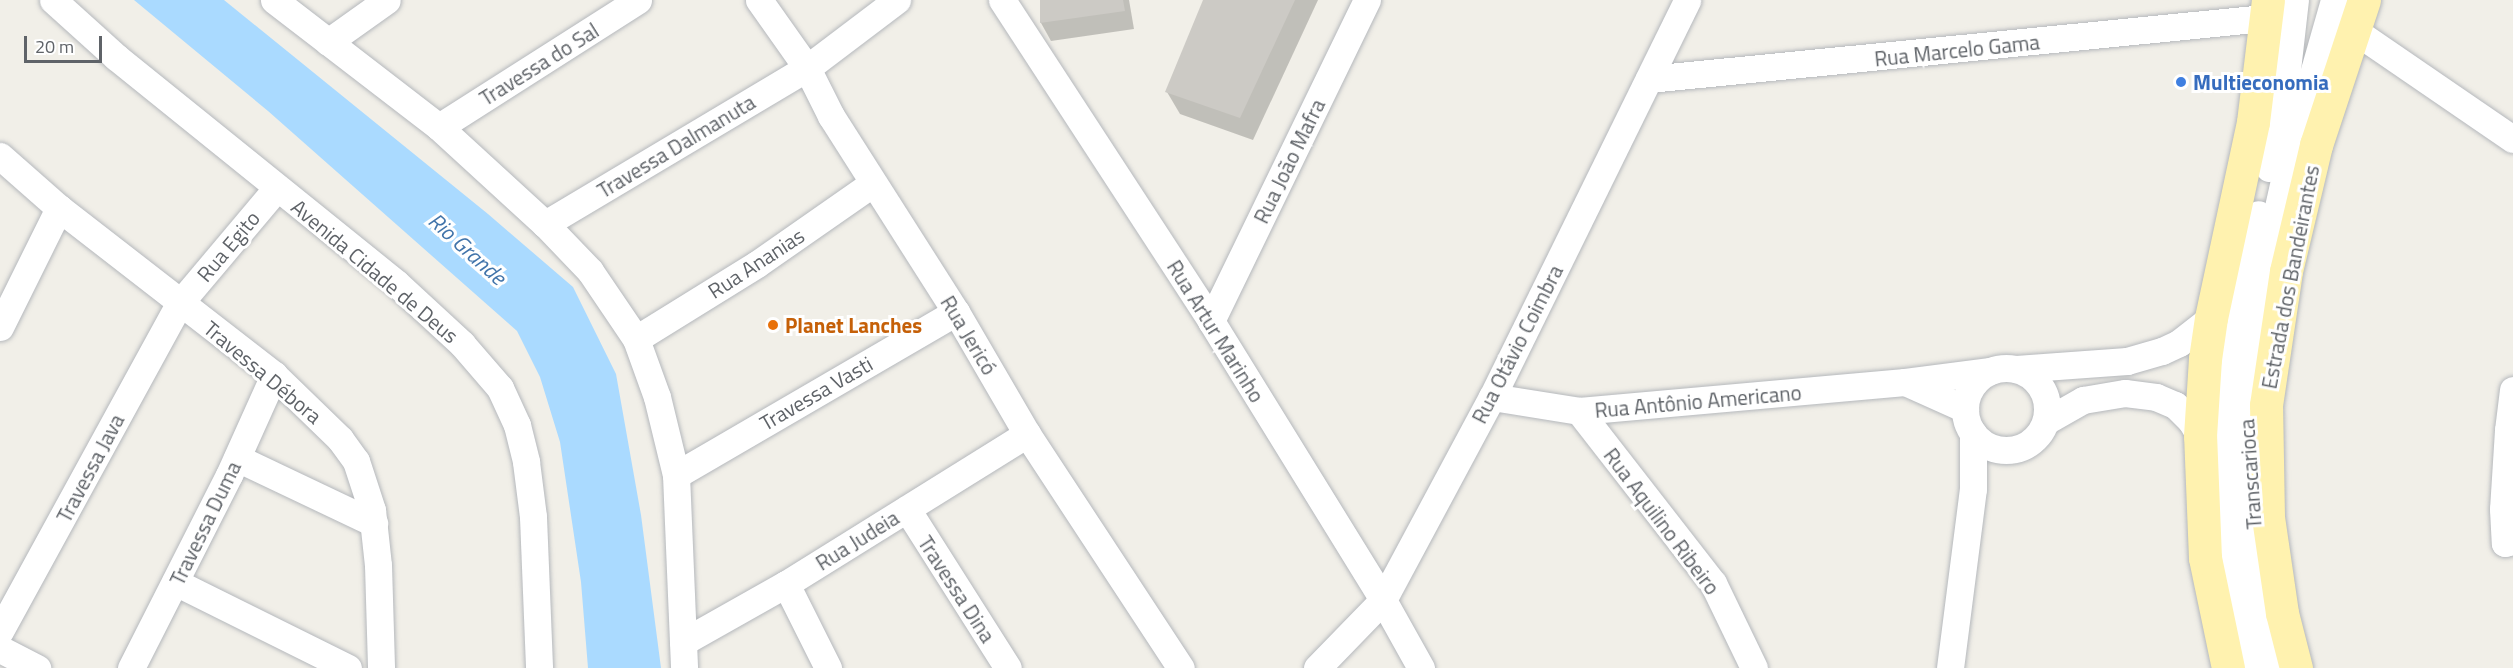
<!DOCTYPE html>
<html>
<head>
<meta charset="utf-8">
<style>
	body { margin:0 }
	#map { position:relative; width:2513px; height:668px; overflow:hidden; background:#f1efe8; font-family:"Titillium Web",sans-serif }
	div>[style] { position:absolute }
	.water>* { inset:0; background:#aadaff }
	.shadow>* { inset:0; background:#0003 }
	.building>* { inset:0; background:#cccac5 }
	.roads { filter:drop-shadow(0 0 2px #b5b8bc) drop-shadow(0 0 2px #b5b8bc) }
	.minor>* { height:27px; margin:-13.5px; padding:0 13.5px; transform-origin:13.5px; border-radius:13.5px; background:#fff }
	.minor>.ring { margin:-13.5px; padding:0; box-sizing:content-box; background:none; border:27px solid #fff; border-radius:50% }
	.major>* { height:33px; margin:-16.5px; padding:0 16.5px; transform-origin:16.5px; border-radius:16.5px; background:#fff2af }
	.dots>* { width:16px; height:16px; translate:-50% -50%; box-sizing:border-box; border:3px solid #fff; border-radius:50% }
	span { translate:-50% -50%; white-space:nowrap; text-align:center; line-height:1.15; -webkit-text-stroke:6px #fff; paint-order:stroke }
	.street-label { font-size:21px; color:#5f6368 }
	.shop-label { font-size:21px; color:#366cbe; font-weight:700 }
	.left { translate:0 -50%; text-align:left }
	.food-label { font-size:21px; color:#c56008; font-weight:700 }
	.water-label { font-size:22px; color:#4174aa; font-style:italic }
	.scale { position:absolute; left:24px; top:36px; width:78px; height:27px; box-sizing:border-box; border:3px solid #5f6368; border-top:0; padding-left:8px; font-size:18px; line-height:21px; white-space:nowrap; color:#5f6368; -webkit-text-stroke:4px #fff; paint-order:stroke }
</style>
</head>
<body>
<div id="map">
	<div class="water">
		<i style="clip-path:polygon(134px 0,224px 0,488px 214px,573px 287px,616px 374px,641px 515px,661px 668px,588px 668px,581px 582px,560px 442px,540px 377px,517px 331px,268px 111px)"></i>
	</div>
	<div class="shadow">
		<i style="clip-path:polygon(1042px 0,1129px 0,1134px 29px,1051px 41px,1041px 23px)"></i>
		<i style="clip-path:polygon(1204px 0,1318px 0,1253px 140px,1180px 114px,1167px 92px)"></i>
	</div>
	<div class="building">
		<i style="clip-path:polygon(1040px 0,1123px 0,1125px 11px,1040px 23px)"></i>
		<i style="clip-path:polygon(1203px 0,1295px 0,1240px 118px,1165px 92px)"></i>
	</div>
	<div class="roads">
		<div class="minor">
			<i style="left:53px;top:0;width:85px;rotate:42.1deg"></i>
			<i style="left:116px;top:57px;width:360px;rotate:38.9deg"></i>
			<i style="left:396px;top:283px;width:90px;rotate:42.7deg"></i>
			<i style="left:462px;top:344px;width:58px;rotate:49.2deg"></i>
			<i style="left:500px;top:388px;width:41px;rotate:65.3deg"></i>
			<i style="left:517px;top:425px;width:38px;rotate:76deg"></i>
			<i style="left:526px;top:462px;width:55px;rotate:82.7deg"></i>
			<i style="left:533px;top:517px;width:151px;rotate:87.7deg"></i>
			<i style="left:274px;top:0;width:208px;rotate:37.6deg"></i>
			<i style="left:439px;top:127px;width:144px;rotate:42.5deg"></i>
			<i style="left:545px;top:224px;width:65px;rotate:46.2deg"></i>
			<i style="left:590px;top:271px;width:82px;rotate:55.9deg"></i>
			<i style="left:636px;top:339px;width:62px;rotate:70.1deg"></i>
			<i style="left:657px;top:397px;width:80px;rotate:76.3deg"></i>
			<i style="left:676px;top:475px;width:193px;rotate:87.6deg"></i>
			<i style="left:759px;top:0;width:83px;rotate:54.8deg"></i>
			<i style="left:807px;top:68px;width:54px;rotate:63.4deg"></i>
			<i style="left:831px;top:116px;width:232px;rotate:57.5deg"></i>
			<i style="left:956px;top:312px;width:141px;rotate:59.8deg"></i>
			<i style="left:1027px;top:434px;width:280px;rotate:56.7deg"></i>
			<i style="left:1002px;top:0;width:383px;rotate:56.9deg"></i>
			<i style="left:1211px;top:321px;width:328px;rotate:58.3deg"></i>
			<i style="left:1383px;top:600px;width:78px;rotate:60.8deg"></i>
			<i style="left:2355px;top:31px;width:191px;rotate:34.4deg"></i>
			<i style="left:328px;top:42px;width:72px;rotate:-35.4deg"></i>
			<i style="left:1649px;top:79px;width:619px;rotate:-5.66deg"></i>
			<i style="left:439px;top:127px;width:236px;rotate:-32.5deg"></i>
			<i style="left:0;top:156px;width:79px;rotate:41.4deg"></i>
			<i style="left:59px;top:208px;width:272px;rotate:37.8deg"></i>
			<i style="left:274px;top:375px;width:92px;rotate:44.1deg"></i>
			<i style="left:340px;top:439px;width:27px;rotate:54deg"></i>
			<i style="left:356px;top:461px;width:52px;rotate:71.9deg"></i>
			<i style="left:372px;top:510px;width:55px;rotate:83.8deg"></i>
			<i style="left:378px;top:565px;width:103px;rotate:88.3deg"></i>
			<i style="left:2269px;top:168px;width:74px;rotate:-78.2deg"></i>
			<i style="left:2284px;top:96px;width:97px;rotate:-83.5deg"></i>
			<i style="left:545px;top:224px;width:305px;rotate:-30.8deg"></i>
			<i style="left:807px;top:68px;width:113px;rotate:-37.1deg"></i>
			<i style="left:1211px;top:321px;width:357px;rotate:-64.1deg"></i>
			<i style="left:0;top:327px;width:133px;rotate:-63.6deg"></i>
			<i style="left:636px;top:339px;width:142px;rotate:-31.8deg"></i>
			<i style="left:757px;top:264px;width:141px;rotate:-34.9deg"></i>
			<i class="ring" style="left:1965px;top:368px;width:55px;height:55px"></i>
			<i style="left:2016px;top:369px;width:111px;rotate:-4.1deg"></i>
			<i style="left:2127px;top:361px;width:36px;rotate:-16deg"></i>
			<i style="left:2162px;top:351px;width:19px;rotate:-25deg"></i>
			<i style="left:2179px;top:343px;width:41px;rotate:-38deg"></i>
			<i style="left:1905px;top:382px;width:66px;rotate:24.2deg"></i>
			<i style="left:2513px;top:390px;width:40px;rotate:97.1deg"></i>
			<i style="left:2508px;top:430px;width:79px;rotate:93.6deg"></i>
			<i style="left:2503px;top:509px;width:34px;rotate:87deg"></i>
			<i style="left:2505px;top:543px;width:8px;rotate:-14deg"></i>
			<i style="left:1492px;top:397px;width:88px;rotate:9.1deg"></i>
			<i style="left:1579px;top:411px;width:327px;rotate:-5.1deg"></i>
			<i style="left:1905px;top:382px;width:86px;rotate:-7.4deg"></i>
			<i style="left:1579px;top:411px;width:218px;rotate:52.1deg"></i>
			<i style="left:1713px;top:583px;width:94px;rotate:64.2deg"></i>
			<i style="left:2046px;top:421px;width:43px;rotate:-29.6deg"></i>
			<i style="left:2083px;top:400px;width:43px;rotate:-9.5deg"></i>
			<i style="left:2125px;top:393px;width:31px;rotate:7deg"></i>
			<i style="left:2156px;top:397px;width:21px;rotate:23deg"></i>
			<i style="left:2175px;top:405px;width:23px;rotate:45deg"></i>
			<i style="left:2191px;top:421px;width:17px;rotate:59deg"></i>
			<i style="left:237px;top:458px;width:152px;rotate:25.4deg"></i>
			<i style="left:676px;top:475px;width:324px;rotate:-30.2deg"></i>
			<i style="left:907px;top:509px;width:188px;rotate:57.6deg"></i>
			<i style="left:175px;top:582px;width:193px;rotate:26.4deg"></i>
			<i style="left:786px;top:584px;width:94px;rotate:63.4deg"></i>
			<i style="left:0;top:631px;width:373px;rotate:-61.3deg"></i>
			<i style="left:179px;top:304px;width:150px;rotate:-49.9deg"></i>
			<i style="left:683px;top:642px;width:118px;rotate:-29.4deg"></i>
			<i style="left:786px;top:584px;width:284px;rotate:-31.9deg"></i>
			<i style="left:0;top:649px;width:42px;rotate:27.2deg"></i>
			<i style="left:131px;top:668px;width:216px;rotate:-63.1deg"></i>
			<i style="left:229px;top:475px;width:110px;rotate:-65.8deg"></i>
			<i style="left:1317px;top:668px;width:95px;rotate:-45.9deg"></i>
			<i style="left:1383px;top:600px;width:230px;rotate:-61.8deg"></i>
			<i style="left:1492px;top:397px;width:442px;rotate:-63.8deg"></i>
			<i style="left:1950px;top:668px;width:180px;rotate:-82.7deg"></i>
			<i style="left:1973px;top:489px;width:56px;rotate:-90deg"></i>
			<i style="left:2251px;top:668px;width:132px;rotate:-98.3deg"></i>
			<i style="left:2232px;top:537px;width:75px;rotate:-94.6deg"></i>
			<i style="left:2226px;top:462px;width:56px;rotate:-89deg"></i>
			<i style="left:2227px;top:406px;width:59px;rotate:-88.1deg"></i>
			<i style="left:2229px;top:347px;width:54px;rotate:-79.3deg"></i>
			<i style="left:2239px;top:294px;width:82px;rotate:-76.6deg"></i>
			<i style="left:2276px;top:668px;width:62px;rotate:-104deg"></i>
			<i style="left:2261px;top:608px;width:96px;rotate:-96deg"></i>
			<i style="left:2251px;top:513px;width:111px;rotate:-93.1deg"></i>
			<i style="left:2245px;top:402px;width:63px;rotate:-83.7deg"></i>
			<i style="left:2252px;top:339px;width:66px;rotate:-80.4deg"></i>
			<i style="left:2263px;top:274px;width:119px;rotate:-77.4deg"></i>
			<i style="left:2289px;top:158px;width:164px;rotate:-74.1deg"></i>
		</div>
		<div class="major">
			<i style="left:2228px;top:668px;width:112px;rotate:-101.8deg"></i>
			<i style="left:2205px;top:558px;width:122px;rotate:-92.3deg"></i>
			<i style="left:2200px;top:436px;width:77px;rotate:-86.3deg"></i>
			<i style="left:2205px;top:359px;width:41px;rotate:-81.7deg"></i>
			<i style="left:2211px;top:318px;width:200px;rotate:-77.9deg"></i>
			<i style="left:2253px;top:122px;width:123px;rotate:-83deg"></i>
			<i style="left:2296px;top:668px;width:57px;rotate:-104.3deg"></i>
			<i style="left:2282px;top:613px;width:97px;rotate:-98.3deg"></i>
			<i style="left:2268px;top:517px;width:112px;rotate:-91deg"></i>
			<i style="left:2266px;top:405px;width:135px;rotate:-81.5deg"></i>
			<i style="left:2286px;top:271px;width:130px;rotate:-76.6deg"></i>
			<i style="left:2316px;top:145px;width:153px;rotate:-71.7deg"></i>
		</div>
	</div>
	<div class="dots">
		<i style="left:2181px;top:82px;background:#3f7fe0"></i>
		<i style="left:773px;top:325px;background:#e8710a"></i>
	</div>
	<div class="street-label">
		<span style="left:1957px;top:50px;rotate:-6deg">Rua Marcelo Gama</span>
		<span style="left:539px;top:64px;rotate:-32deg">Travessa do Sal</span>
		<span style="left:676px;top:146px;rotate:-31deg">Travessa Dalmanuta</span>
		<span style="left:1289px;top:161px;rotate:-64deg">Rua João Mafra</span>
		<span style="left:228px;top:246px;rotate:-50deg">Rua Egito</span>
		<span style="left:756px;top:263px;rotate:-33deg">Rua Ananias</span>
		<span style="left:375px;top:271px;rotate:40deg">Avenida Cidade de Deus</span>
		<span style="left:2290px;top:277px;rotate:-79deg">Estrada dos Bandeirantes</span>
		<span style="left:1216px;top:331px;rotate:58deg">Rua Artur Marinho</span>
		<span style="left:969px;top:335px;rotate:59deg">Rua Jericó</span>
		<span style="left:1517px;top:344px;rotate:-63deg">Rua Otávio Coimbra</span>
		<span style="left:263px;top:372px;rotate:40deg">Travessa Débora</span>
		<span style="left:816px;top:393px;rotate:-30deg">Travessa Vasti</span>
		<span style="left:1698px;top:401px;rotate:-5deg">Rua Antônio Americano</span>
		<span style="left:90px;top:468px;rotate:-62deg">Travessa Java</span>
		<span style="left:2250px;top:474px;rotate:-94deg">Transcarioca</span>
		<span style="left:1662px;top:521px;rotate:53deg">Rua Aquilino Ribeiro</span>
		<span style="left:205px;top:523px;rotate:-64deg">Travessa Duma</span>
		<span style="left:857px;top:540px;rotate:-32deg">Rua Judeia</span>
		<span style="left:957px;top:589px;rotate:57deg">Travessa Dina</span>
	</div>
	<div class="shop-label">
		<span class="left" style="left:2193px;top:82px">Multieconomia</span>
	</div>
	<div class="food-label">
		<span class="left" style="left:785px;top:325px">Planet Lanches</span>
	</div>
	<div class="water-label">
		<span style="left:467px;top:249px;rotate:42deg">Rio Grande</span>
	</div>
	<div class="scale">20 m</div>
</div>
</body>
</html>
